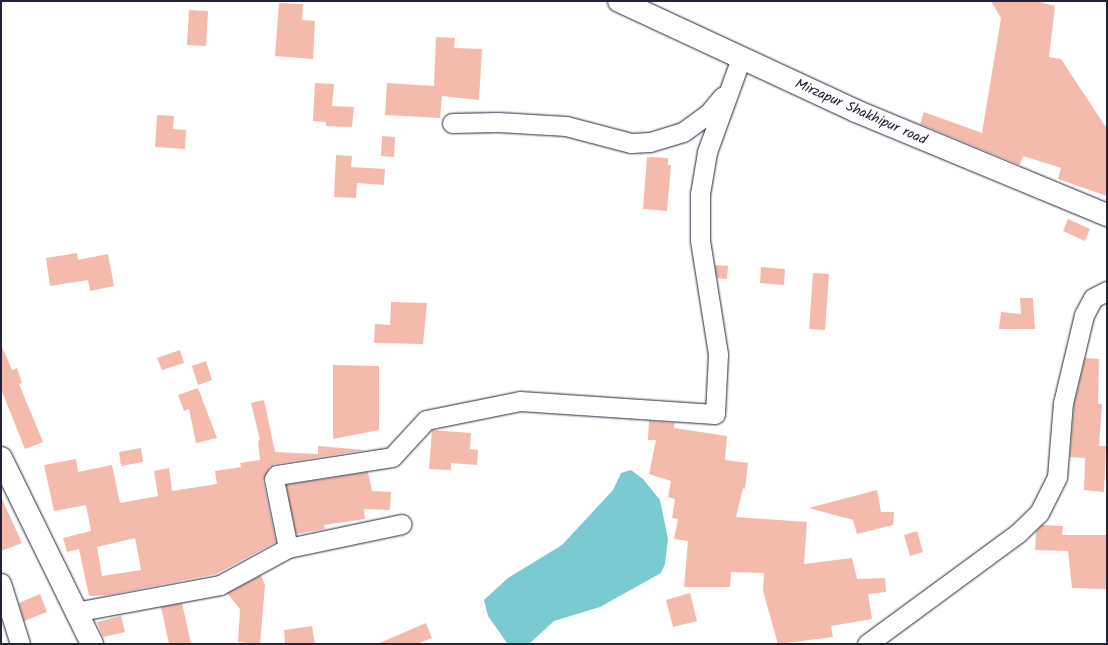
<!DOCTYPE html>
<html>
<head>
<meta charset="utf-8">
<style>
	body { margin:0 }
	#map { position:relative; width:1108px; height:645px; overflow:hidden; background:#fff; font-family:Kalam,sans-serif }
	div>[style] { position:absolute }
	.water>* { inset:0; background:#7acbd1 }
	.building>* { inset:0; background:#f4baac }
	.roads { filter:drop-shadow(0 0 1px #22223b) drop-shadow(0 0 1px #22223b) }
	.street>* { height:19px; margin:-9.5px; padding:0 9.5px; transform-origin:9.5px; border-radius:9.5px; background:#fff }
	.secondary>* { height:22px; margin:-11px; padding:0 11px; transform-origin:11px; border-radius:11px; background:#fff }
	span { translate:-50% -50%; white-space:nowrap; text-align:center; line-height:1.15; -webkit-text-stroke:3px #fff; paint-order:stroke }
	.street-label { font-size:14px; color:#22223b }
	.frame { position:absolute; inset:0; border:2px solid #22223b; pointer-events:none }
</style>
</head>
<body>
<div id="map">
	<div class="water">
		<i style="clip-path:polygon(631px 470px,643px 479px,660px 500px,668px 539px,665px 564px,661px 573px,600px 607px,554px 621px,529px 644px,507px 643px,488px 616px,484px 600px,508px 578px,562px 545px,613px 490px,621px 473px)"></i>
	</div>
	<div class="building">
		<i style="clip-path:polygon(991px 1px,1036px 1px,1055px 6px,1049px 57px,1061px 59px,1107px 129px,1107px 196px,1058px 179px,1061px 168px,1023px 156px,1020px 165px,920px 124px,924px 112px,982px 133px,1001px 18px)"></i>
		<i style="clip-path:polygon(279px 3px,303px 4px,302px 20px,315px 21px,313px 59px,275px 56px)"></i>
		<i style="clip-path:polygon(189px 10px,208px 11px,206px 46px,187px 45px)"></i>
		<i style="clip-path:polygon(436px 37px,455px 38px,454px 48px,482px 49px,479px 100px,442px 96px,440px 118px,385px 115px,387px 83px,434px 86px)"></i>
		<i style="clip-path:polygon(315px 83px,334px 84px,332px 106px,354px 107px,352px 127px,326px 126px,326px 122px,313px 121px)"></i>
		<i style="clip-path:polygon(157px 115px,174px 116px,173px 129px,186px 130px,185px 149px,155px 147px)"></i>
		<i style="clip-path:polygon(382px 136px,395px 137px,394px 157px,381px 156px)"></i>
		<i style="clip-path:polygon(336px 155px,352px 156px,351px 167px,385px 169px,384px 185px,357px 183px,356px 198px,334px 197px)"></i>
		<i style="clip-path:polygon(647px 157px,668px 158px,668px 165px,671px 165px,667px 211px,643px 209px)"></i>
		<i style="clip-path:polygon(1068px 219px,1090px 229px,1085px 241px,1063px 231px)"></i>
		<i style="clip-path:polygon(77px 253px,78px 260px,108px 254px,114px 286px,90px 291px,88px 280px,50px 286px,46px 258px)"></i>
		<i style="clip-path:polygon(715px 265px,728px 266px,727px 279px,717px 278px)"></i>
		<i style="clip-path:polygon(761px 267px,785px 269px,784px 285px,760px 283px)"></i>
		<i style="clip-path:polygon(813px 273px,829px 274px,825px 330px,809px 329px)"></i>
		<i style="clip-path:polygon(1020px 298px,1033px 298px,1035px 329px,999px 329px,1001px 312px,1021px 314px)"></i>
		<i style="clip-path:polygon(391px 302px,427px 303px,423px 344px,374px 343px,375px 324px,390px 325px)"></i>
		<i style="clip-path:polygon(1px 344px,12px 370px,17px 368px,22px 383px,19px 384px,43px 442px,25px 449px,1px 389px)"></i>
		<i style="clip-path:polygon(180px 350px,184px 363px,162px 370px,157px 358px)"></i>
		<i style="clip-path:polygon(1085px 358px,1099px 359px,1098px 404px,1102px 404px,1099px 446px,1106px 446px,1104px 492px,1084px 490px,1085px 458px,1070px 457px,1074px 405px)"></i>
		<i style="clip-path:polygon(206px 361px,212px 380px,198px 385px,192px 366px)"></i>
		<i style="clip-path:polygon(333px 365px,379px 366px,379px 430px,333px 439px)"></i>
		<i style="clip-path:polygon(198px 388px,217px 438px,196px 443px,189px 409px,184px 411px,178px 395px)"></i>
		<i style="clip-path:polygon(evenodd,264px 400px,275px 452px,318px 454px,318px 446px,365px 450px,275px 464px,269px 468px,263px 481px,276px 542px,216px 574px,108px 595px,89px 596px,79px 549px,67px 552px,63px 538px,91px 531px,86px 505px,54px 511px,44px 465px,76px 459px,78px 472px,112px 465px,120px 503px,158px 496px,154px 471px,169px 468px,172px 491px,217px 484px,215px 471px,241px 467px,240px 463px,260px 460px,258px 441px,260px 440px,251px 403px,264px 400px,135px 538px,141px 570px,102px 576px,97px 547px,135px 538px)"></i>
		<i style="clip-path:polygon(649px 421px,675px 423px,674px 428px,727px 436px,725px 460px,748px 463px,745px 489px,743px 488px,736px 517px,807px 522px,804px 564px,852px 558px,857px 579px,885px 578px,886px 592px,868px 594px,872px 619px,831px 626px,833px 637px,778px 644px,763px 591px,764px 573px,731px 572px,730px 587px,684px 587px,688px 541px,674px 539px,678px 519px,672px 518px,675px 499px,668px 497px,671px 481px,649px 474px,656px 440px,648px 440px)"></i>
		<i style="clip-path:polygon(432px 430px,471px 433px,470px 449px,478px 450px,477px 465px,451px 463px,451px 470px,429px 469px)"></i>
		<i style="clip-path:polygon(141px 448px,143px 462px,121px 466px,119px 452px)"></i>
		<i style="clip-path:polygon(368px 472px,372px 491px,391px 492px,390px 510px,364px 509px,365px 519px,324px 525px,325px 529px,296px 534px,286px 485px)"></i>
		<i style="clip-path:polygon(877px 490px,881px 512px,894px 512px,893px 525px,857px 534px,853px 520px,809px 508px)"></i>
		<i style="clip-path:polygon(1px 497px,22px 543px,1px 551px)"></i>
		<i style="clip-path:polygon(1042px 525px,1063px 526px,1062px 535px,1107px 535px,1107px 589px,1072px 588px,1068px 551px,1035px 550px,1036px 531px)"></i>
		<i style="clip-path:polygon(917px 531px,923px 552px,910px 556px,904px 535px)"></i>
		<i style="clip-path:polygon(261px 575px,265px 585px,260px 644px,238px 642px,240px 609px,227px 593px)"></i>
		<i style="clip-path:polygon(690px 593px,697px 621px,673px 627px,666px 600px)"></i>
		<i style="clip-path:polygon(40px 594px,47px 612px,24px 621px,19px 603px)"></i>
		<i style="clip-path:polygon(182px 603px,191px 644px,169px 644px,161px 607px)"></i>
		<i style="clip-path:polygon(121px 616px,125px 632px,103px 637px,97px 622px)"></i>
		<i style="clip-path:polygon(426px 623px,432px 638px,417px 644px,377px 644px)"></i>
		<i style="clip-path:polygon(312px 626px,315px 644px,285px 644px,284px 630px)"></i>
	</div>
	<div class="roads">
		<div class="street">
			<i style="left:452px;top:123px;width:46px;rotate:-1.2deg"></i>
			<i style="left:498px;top:122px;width:68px;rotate:3.4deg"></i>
			<i style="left:566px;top:126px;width:67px;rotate:14.7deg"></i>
			<i style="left:631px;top:143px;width:19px;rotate:-3deg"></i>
			<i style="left:650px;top:142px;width:34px;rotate:-17deg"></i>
			<i style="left:683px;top:132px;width:31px;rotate:-36deg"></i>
			<i style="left:708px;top:114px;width:23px;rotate:-50deg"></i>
			<i style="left:288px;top:548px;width:70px;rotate:-101.5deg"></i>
			<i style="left:274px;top:479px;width:5px;rotate:-53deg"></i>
			<i style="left:277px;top:475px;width:116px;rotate:-8.9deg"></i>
			<i style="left:392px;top:457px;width:50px;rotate:-47.4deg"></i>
			<i style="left:426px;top:420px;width:96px;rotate:-11.4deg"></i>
			<i style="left:520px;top:401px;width:195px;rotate:3.8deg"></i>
			<i style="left:715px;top:414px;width:60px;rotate:-87.1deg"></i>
			<i style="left:718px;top:354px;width:115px;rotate:-99deg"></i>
			<i style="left:700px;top:240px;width:46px;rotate:-90deg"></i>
			<i style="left:700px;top:194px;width:43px;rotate:-80.5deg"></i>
			<i style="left:707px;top:152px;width:100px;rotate:-70.1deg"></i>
			<i style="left:1px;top:583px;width:64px;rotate:72.7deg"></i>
			<i style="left:75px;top:612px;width:147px;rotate:-10.5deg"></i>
			<i style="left:220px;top:585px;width:77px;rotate:-28.6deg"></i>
			<i style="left:288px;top:548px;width:116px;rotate:-11.9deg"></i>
			<i style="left:867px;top:644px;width:186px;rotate:-36.3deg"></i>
			<i style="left:1017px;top:534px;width:30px;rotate:-44deg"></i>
			<i style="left:1039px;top:513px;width:40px;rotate:-63.4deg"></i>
			<i style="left:1057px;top:477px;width:74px;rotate:-85.4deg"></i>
			<i style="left:1063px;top:403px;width:90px;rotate:-76.6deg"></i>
			<i style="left:1084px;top:315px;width:19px;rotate:-62deg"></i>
			<i style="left:1093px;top:298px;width:16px;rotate:-27deg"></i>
		</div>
		<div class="secondary">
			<i style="left:619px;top:1px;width:261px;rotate:24.9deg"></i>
			<i style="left:856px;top:111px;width:272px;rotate:22.5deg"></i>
			<i style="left:1px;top:458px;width:207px;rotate:63.9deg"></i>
		</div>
	</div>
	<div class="street-label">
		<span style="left:861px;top:112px;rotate:24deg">Mirzapur Shakhipur road</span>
	</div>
	<div class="frame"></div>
</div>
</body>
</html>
